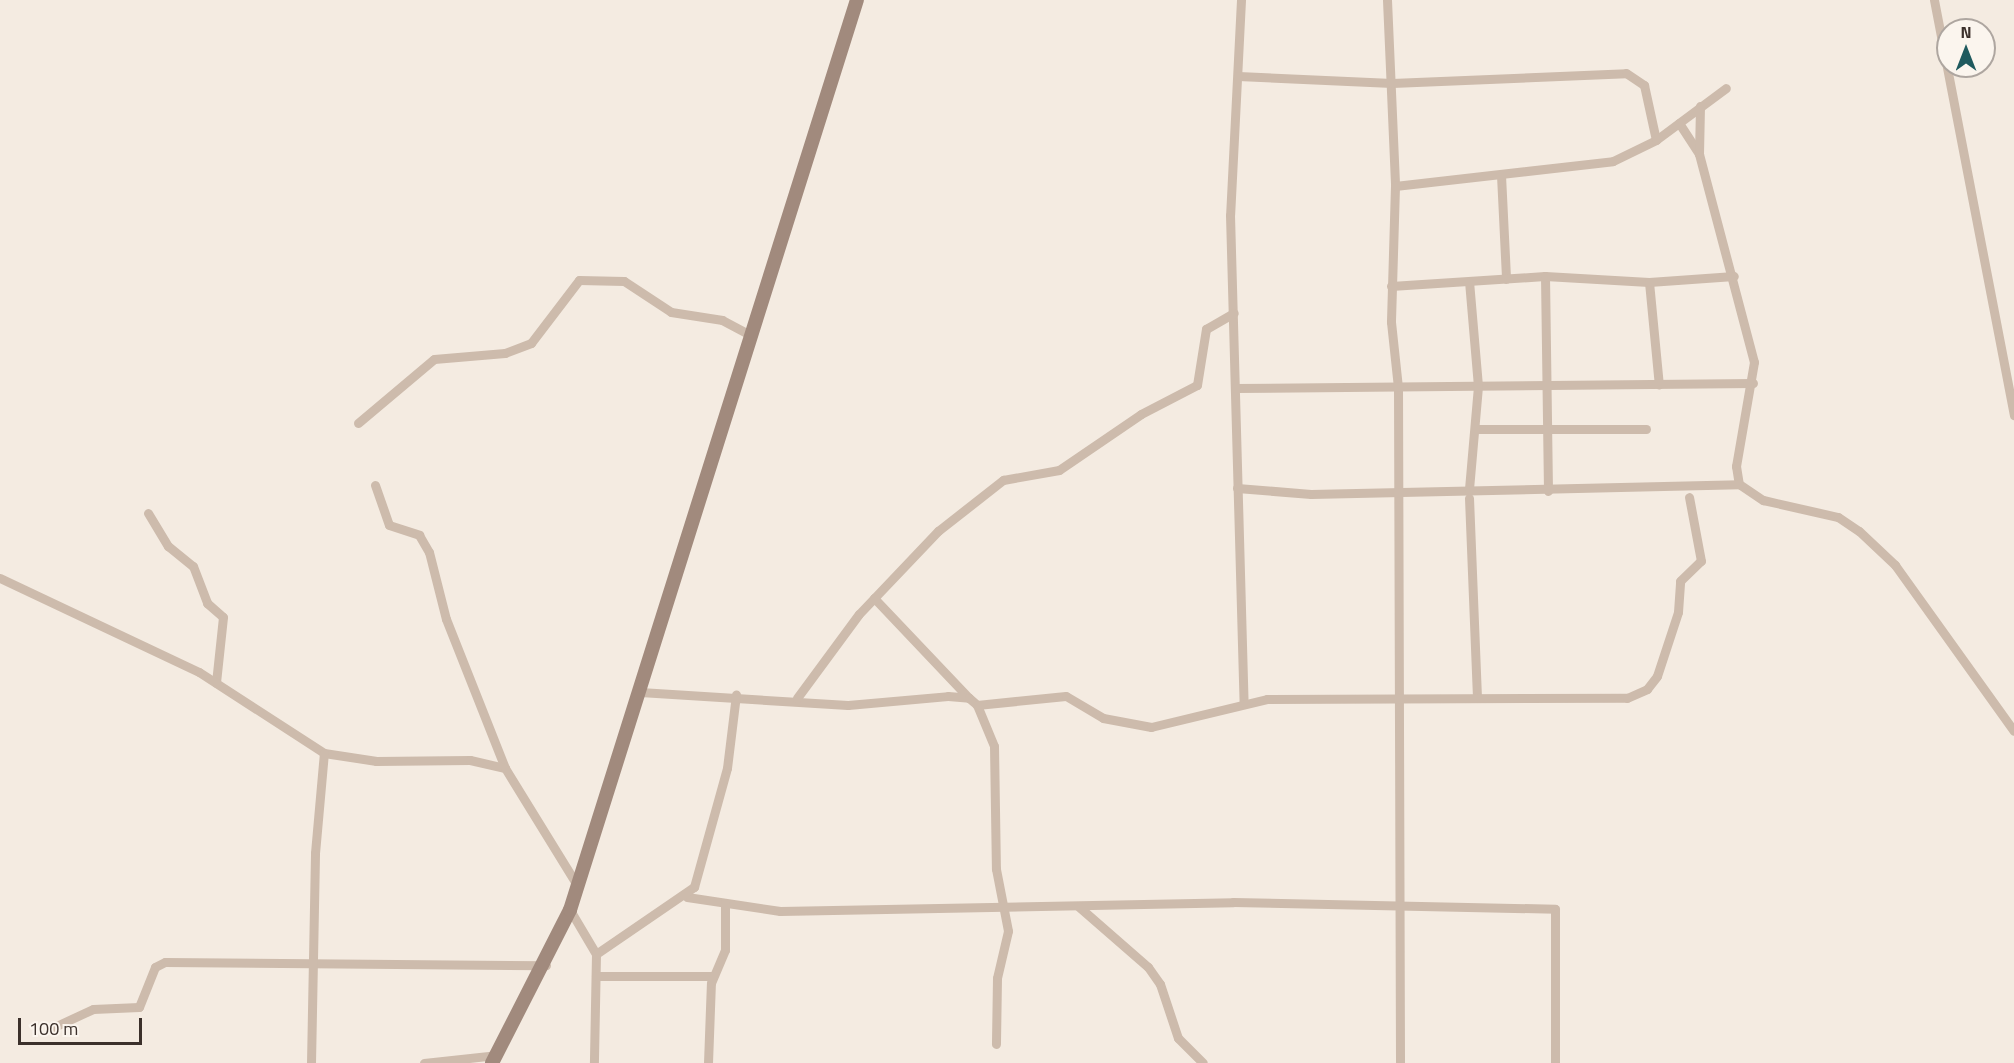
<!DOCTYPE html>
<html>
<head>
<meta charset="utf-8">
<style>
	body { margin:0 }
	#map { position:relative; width:2014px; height:1063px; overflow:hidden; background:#f4ebe1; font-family:"Titillium Web",sans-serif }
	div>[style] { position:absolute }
	.minor>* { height:9px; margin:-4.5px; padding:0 4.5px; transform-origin:4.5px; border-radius:4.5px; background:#cdbbac }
	.secondary>* { height:14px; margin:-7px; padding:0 7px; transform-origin:7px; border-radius:7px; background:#a18a7d }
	span { translate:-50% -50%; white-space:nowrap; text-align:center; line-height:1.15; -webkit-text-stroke:5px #fbf5ee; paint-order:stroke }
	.north { position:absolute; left:1936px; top:18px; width:60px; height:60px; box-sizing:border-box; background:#fbf5ee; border:2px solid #aea6a0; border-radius:50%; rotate:0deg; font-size:16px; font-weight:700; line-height:24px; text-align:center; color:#3b302b }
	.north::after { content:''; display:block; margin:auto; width:21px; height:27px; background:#1f5a5e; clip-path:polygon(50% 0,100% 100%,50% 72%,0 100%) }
	.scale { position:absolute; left:18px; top:1018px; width:124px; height:27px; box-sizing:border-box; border:3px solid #3b302b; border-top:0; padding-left:8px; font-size:18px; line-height:21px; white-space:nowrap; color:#3b302b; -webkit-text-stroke:4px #fbf5ee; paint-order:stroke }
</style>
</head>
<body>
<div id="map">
	<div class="minor">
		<i style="left:1241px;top:0;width:215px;rotate:92.9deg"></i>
		<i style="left:1230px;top:215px;width:489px;rotate:88.4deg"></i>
		<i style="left:1387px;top:0;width:186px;rotate:87.5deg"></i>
		<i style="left:1395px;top:186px;width:136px;rotate:91.7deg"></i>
		<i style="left:1391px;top:322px;width:65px;rotate:83.9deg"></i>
		<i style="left:1398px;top:387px;width:676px;rotate:89.83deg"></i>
		<i style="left:1934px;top:0;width:423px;rotate:79.1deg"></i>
		<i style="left:1238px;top:76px;width:154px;rotate:2.6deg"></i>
		<i style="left:1392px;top:83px;width:234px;rotate:-2.4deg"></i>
		<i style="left:1626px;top:73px;width:22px;rotate:34deg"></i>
		<i style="left:1644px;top:85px;width:56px;rotate:77.7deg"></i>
		<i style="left:1679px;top:123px;width:37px;rotate:57deg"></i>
		<i style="left:1699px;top:154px;width:215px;rotate:75.2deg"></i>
		<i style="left:1754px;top:362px;width:106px;rotate:99.8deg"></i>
		<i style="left:1736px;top:466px;width:18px;rotate:81deg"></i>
		<i style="left:1739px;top:484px;width:29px;rotate:34deg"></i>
		<i style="left:1763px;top:500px;width:77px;rotate:12.8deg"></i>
		<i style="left:1838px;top:517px;width:25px;rotate:34deg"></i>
		<i style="left:1859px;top:531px;width:50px;rotate:43.4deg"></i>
		<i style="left:1895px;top:565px;width:204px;rotate:54.4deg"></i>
		<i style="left:1699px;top:154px;width:48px;rotate:-88.8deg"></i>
		<i style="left:1501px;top:175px;width:104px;rotate:87.2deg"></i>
		<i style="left:1395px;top:186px;width:219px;rotate:-6.5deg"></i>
		<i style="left:1613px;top:161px;width:48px;rotate:-26deg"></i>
		<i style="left:1656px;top:140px;width:87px;rotate:-36.6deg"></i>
		<i style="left:1545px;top:276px;width:215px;rotate:89.2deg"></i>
		<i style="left:1649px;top:282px;width:103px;rotate:84.5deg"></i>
		<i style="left:1391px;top:286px;width:154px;rotate:-3.7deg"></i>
		<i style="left:1545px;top:276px;width:104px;rotate:3.3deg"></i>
		<i style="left:1649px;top:282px;width:85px;rotate:-4deg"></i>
		<i style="left:1235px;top:388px;width:518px;rotate:-0.55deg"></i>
		<i style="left:358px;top:423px;width:99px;rotate:-40.1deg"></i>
		<i style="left:434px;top:359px;width:71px;rotate:-4.8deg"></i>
		<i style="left:505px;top:353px;width:28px;rotate:-21deg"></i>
		<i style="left:531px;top:343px;width:79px;rotate:-52.7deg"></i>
		<i style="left:579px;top:280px;width:45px;rotate:1.3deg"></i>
		<i style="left:624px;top:281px;width:56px;rotate:33.4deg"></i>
		<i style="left:671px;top:312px;width:52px;rotate:8.9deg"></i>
		<i style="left:722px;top:320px;width:32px;rotate:28deg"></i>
		<i style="left:1476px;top:429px;width:170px"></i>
		<i style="left:375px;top:485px;width:42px;rotate:70.7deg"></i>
		<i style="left:389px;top:525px;width:32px;rotate:18deg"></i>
		<i style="left:419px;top:535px;width:20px;rotate:60deg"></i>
		<i style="left:429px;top:552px;width:69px;rotate:75.8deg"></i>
		<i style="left:446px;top:619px;width:160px;rotate:68.4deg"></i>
		<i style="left:1237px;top:488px;width:74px;rotate:4.6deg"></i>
		<i style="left:1311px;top:494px;width:428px;rotate:-1.3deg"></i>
		<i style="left:1469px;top:489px;width:103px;rotate:-85deg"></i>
		<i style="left:1478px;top:386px;width:104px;rotate:-94.9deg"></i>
		<i style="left:1469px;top:498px;width:200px;rotate:87.7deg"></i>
		<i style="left:148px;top:513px;width:39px;rotate:59deg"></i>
		<i style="left:168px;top:546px;width:32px;rotate:39deg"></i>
		<i style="left:193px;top:566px;width:40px;rotate:69deg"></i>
		<i style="left:207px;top:603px;width:21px;rotate:41deg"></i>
		<i style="left:223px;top:617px;width:66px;rotate:96.1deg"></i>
		<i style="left:0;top:578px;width:220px;rotate:25.3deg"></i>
		<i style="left:199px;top:672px;width:149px;rotate:32.9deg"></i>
		<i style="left:324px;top:753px;width:53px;rotate:8.7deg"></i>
		<i style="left:376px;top:761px;width:94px;rotate:-0.6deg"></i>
		<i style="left:470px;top:760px;width:36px;rotate:13deg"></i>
		<i style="left:505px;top:768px;width:137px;rotate:58.4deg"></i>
		<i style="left:874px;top:598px;width:138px;rotate:46.5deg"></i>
		<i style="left:640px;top:692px;width:208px;rotate:3.6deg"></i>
		<i style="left:848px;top:705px;width:100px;rotate:-5.1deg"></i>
		<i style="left:948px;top:696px;width:21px;rotate:5deg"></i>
		<i style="left:969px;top:698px;width:11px;rotate:41deg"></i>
		<i style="left:977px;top:705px;width:44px;rotate:67.5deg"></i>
		<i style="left:994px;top:746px;width:123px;rotate:89.1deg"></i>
		<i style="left:996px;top:869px;width:63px;rotate:79deg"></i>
		<i style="left:1008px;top:931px;width:48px;rotate:103.2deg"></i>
		<i style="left:997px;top:978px;width:66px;rotate:90.9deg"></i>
		<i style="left:797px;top:698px;width:104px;rotate:-53.6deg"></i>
		<i style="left:859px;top:614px;width:115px;rotate:-46.4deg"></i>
		<i style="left:938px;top:531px;width:83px;rotate:-38.1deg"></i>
		<i style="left:1003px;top:480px;width:57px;rotate:-10.1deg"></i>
		<i style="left:1059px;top:470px;width:99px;rotate:-34.3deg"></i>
		<i style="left:1141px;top:414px;width:63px;rotate:-27.4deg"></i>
		<i style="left:1197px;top:385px;width:57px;rotate:-80.9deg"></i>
		<i style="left:1206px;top:329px;width:32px;rotate:-30deg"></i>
		<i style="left:977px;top:705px;width:89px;rotate:-5.8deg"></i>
		<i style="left:1066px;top:696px;width:43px;rotate:30.7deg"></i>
		<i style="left:1103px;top:718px;width:49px;rotate:10.6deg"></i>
		<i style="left:1151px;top:727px;width:119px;rotate:-13.6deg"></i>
		<i style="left:1267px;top:699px;width:360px;rotate:-0.2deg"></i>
		<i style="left:1627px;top:698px;width:22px;rotate:-24deg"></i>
		<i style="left:1647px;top:689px;width:16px;rotate:-52deg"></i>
		<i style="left:1657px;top:676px;width:67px;rotate:-71.8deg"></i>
		<i style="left:1678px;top:612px;width:31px;rotate:-86deg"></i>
		<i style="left:1680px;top:581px;width:29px;rotate:-44deg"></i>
		<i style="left:1701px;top:561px;width:65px;rotate:-100.6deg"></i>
		<i style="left:687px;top:897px;width:94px;rotate:8.6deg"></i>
		<i style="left:780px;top:911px;width:453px;rotate:-1.1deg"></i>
		<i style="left:1233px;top:902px;width:322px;rotate:1.2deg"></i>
		<i style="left:1555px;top:909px;width:154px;rotate:90deg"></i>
		<i style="left:1078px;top:906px;width:93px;rotate:41.1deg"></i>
		<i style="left:1148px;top:967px;width:21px;rotate:55deg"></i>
		<i style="left:1160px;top:984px;width:57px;rotate:71.6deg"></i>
		<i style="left:1178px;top:1038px;width:35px;rotate:45deg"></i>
		<i style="left:570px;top:910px;width:51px;rotate:59.4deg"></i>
		<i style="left:596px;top:954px;width:109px;rotate:91.1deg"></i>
		<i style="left:596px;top:954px;width:119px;rotate:-34.4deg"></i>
		<i style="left:694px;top:887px;width:123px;rotate:-74.5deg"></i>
		<i style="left:727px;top:768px;width:74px;rotate:-83deg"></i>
		<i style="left:596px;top:976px;width:116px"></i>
		<i style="left:52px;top:1028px;width:45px;rotate:-24.9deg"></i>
		<i style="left:93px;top:1009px;width:46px;rotate:-2.5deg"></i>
		<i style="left:139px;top:1007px;width:43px;rotate:-68.2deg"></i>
		<i style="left:155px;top:967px;width:11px;rotate:-27deg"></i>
		<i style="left:165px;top:962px;width:381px;rotate:0.5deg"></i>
		<i style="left:311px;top:1063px;width:210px;rotate:-88.9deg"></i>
		<i style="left:315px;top:853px;width:100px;rotate:-84.9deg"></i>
		<i style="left:424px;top:1063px;width:72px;rotate:-6.3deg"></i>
		<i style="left:708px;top:1063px;width:80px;rotate:-87.9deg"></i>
		<i style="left:711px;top:983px;width:36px;rotate:-67deg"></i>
		<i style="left:725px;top:950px;width:47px;rotate:-90deg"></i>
	</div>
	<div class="secondary">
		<i style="left:492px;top:1063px;width:172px;rotate:-63deg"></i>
		<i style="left:570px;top:910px;width:954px;rotate:-72.5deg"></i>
	</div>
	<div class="north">N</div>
	<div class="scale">100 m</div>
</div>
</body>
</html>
